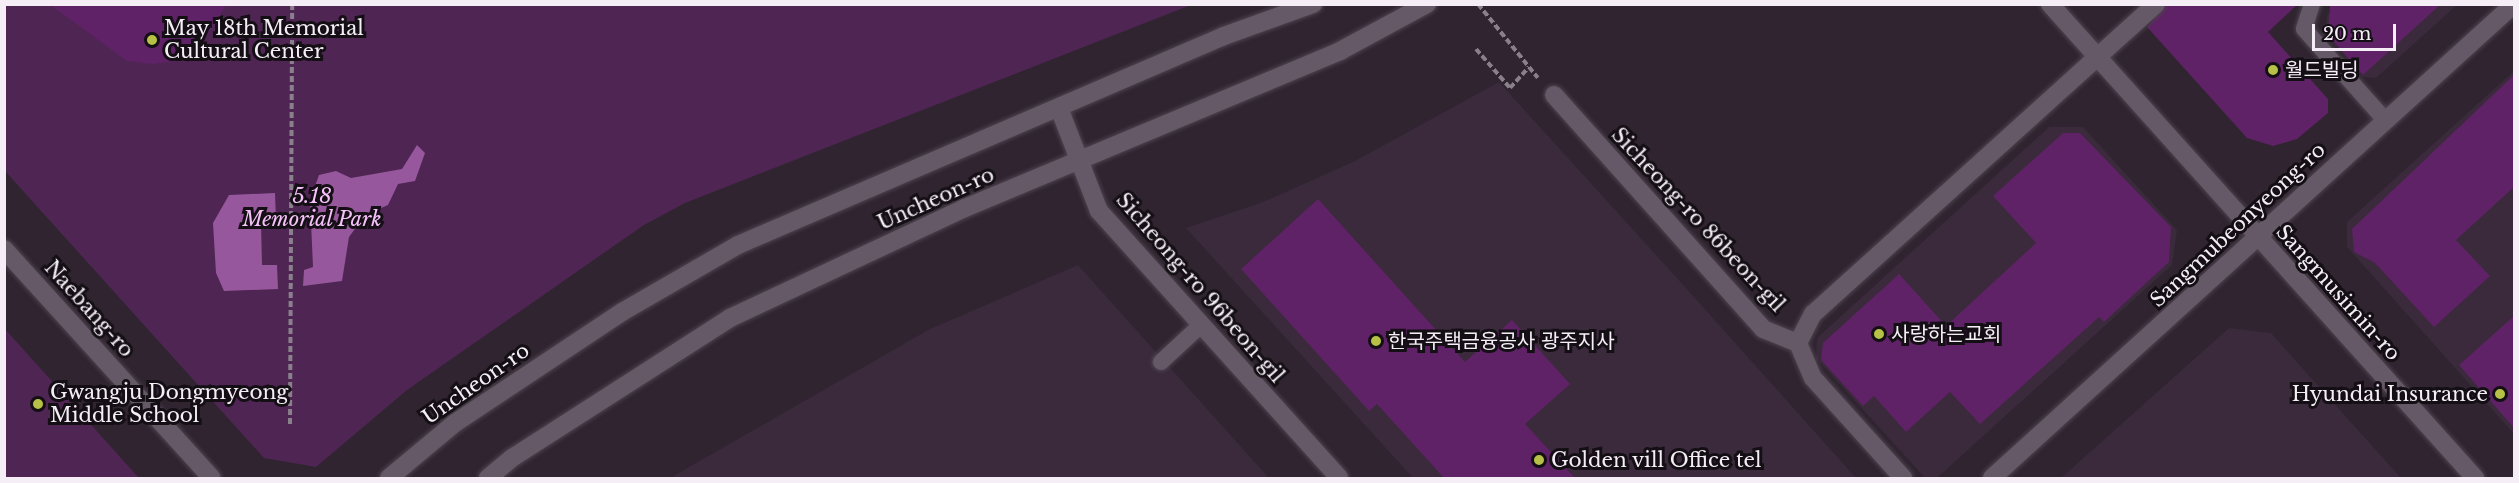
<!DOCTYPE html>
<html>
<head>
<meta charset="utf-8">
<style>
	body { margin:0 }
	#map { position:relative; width:2519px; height:483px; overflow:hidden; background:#2f2430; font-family:"Libre Baskerville","Noto Sans KR",serif }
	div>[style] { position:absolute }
	.built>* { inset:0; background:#3a2a3b }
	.green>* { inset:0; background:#4f2553 }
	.water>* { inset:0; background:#97579d }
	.building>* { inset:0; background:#5f2266 }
	.path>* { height:4px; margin-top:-2px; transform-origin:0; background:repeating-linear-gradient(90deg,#8a808b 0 6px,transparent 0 9px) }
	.roads { filter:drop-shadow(0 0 2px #4d434e) drop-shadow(0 0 2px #4d434e) }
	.lane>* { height:16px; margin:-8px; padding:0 8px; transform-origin:8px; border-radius:8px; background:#665967 }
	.street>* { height:18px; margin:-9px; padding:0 9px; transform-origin:9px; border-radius:9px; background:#665967 }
	.secondary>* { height:18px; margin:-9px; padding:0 9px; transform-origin:9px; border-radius:9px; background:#665967 }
	.dots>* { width:16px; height:16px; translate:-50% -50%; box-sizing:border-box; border:3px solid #140f14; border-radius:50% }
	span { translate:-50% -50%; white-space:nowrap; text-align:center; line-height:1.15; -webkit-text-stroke:6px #140f14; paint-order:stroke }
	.poi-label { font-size:20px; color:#f6eef7 }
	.left { translate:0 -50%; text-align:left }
	.right { translate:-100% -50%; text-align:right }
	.park-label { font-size:20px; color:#f6c2fa; font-style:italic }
	.street-label { font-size:20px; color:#f6eef7 }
	.frame { position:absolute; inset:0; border:6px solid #f6eef7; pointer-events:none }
	.scale { position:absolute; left:2312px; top:24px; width:84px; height:27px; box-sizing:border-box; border:3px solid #f6eef7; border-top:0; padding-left:8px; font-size:18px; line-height:21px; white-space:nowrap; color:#f6eef7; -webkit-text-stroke:4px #140f14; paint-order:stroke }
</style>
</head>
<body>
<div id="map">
	<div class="built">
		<i style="clip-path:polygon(2339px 5px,2457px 5px,2376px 78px,2363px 77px,2326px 36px,2327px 15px)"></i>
		<i style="clip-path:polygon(2514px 71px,2514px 434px,2347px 247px,2347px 222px)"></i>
		<i style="clip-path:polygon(1499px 82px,1686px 288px,1856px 478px,1413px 478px,1186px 228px,1263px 202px,1355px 161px)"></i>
		<i style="clip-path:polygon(2049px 127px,2083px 127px,2177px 230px,2172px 265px,1937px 478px,1924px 477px,1816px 358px,1817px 338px)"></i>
		<i style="clip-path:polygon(1078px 265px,1269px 478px,670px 478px,928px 330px)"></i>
		<i style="clip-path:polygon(2229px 328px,2271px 333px,2401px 478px,2061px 478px)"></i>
	</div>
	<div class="green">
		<i style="clip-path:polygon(4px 5px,1191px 5px,685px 203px,644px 225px,407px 390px,316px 467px,264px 458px,5px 171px)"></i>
		<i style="clip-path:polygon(4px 329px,5px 329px,139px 478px,5px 478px)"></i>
	</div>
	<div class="water">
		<i style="clip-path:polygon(417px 145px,425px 153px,415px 181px,398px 184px,388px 205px,365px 215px,349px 237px,342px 281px,303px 286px,304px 270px,313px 267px,310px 200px,319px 175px,336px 171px,351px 178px,402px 169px)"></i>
		<i style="clip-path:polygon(275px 193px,276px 220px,261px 221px,262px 265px,277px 265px,278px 289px,224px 291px,216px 273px,213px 223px,229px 195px)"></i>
	</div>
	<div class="building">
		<i style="clip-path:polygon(49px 4px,227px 4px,199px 47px,176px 61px,152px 64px,127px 61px)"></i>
		<i style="clip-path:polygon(2167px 4px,2298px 4px,2268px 32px,2328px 99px,2328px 113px,2297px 139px,2273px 146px,2247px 138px,2147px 27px)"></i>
		<i style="clip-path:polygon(2330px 4px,2441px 4px,2363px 75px,2328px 35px)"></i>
		<i style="clip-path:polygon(2514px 75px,2514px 187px,2456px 240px,2490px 276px,2434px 327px,2375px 263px,2354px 252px,2352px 229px)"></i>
		<i style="clip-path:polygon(2063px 133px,2080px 133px,2171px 227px,2169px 262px,2104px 322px,2099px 317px,1980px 424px,1950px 392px,1906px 432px,1874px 396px,1863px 406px,1821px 360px,1823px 343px,1899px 274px,1946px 326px,2036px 243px,1993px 196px)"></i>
		<i style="clip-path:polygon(1318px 199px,1465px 362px,1512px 320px,1570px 384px,1525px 424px,1575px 478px,1444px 478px,1377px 404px,1369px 411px,1241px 269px)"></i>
		<i style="clip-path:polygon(2514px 316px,2514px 428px,2459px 365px)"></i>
	</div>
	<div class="path">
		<i style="left:1478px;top:4px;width:95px;rotate:51deg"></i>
		<i style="left:1476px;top:49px;width:52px;rotate:48.9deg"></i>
		<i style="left:1510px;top:88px;width:28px;rotate:-48deg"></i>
		<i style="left:290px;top:424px;width:420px;rotate:-89.7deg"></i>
	</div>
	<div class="roads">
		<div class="lane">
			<i style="left:2312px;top:4px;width:26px;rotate:108deg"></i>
			<i style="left:2304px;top:29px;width:122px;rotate:48.3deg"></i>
			<i style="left:1161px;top:362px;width:54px;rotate:-42.8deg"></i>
		</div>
		<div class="street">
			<i style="left:1554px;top:95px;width:314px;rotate:48.2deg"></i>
			<i style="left:1763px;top:329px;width:38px;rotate:22deg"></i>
			<i style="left:1798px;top:343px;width:38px;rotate:67deg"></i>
			<i style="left:1813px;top:378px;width:135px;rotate:48deg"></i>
			<i style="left:1059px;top:108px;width:110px;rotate:68.8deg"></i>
			<i style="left:1099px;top:211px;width:359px;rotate:48deg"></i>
			<i style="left:1798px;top:343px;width:33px;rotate:-63deg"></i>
			<i style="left:1813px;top:314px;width:462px;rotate:-42.1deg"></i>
		</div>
		<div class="secondary">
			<i style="left:2050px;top:4px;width:637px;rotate:48.12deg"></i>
			<i style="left:4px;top:249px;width:309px;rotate:47.8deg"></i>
			<i style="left:389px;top:478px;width:86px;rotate:-39.8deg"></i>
			<i style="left:455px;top:423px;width:201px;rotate:-33.6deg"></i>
			<i style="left:622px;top:312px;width:134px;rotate:-30deg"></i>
			<i style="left:738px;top:245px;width:529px;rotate:-23.27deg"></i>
			<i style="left:1224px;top:36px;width:95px;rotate:-19.8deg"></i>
			<i style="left:488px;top:478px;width:31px;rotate:-40deg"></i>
			<i style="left:512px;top:458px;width:259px;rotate:-32.7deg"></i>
			<i style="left:730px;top:318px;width:259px;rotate:-25.1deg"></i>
			<i style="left:965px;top:208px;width:407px;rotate:-22.7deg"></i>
			<i style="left:1340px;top:51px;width:99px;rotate:-28.4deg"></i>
			<i style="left:1992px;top:478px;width:705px;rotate:-42.24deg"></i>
		</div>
	</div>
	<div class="dots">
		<i style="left:152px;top:40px;background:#b7c148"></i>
		<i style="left:2273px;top:70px;background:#b7c148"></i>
		<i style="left:1879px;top:334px;background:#b7c148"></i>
		<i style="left:1376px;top:341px;background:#b7c148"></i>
		<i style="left:2500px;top:394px;background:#b7c148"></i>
		<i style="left:38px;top:404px;background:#b7c148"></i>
		<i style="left:1539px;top:460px;background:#b7c148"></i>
	</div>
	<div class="poi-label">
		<span class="left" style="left:164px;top:40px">May 18th Memorial<br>Cultural Center</span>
		<span class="left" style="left:2285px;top:70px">월드빌딩</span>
		<span class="left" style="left:1891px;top:334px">사랑하는교회</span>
		<span class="left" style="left:1388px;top:341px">한국주택금융공사 광주지사</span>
		<span class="left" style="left:50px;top:404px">Gwangju Dongmyeong<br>Middle School</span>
		<span class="right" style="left:2488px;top:394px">Hyundai Insurance</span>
		<span class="left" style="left:1551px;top:460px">Golden vill Office tel</span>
	</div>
	<div class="park-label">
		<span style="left:312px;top:208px">5.18<br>Memorial Park</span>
	</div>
	<div class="street-label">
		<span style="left:936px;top:199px;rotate:-24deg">Uncheon-ro</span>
		<span style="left:1698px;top:220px;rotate:47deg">Sicheong-ro 86beon-gil</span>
		<span style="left:2238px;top:225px;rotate:-43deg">Sangmubeonyeong-ro</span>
		<span style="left:1200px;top:288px;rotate:49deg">Sicheong-ro 96beon-gil</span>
		<span style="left:2338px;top:293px;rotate:48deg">Sangmusimin-ro</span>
		<span style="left:89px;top:309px;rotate:48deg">Naebang-ro</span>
		<span style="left:476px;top:384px;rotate:-35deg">Uncheon-ro</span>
	</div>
	<div class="frame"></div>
	<div class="scale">20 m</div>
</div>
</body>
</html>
